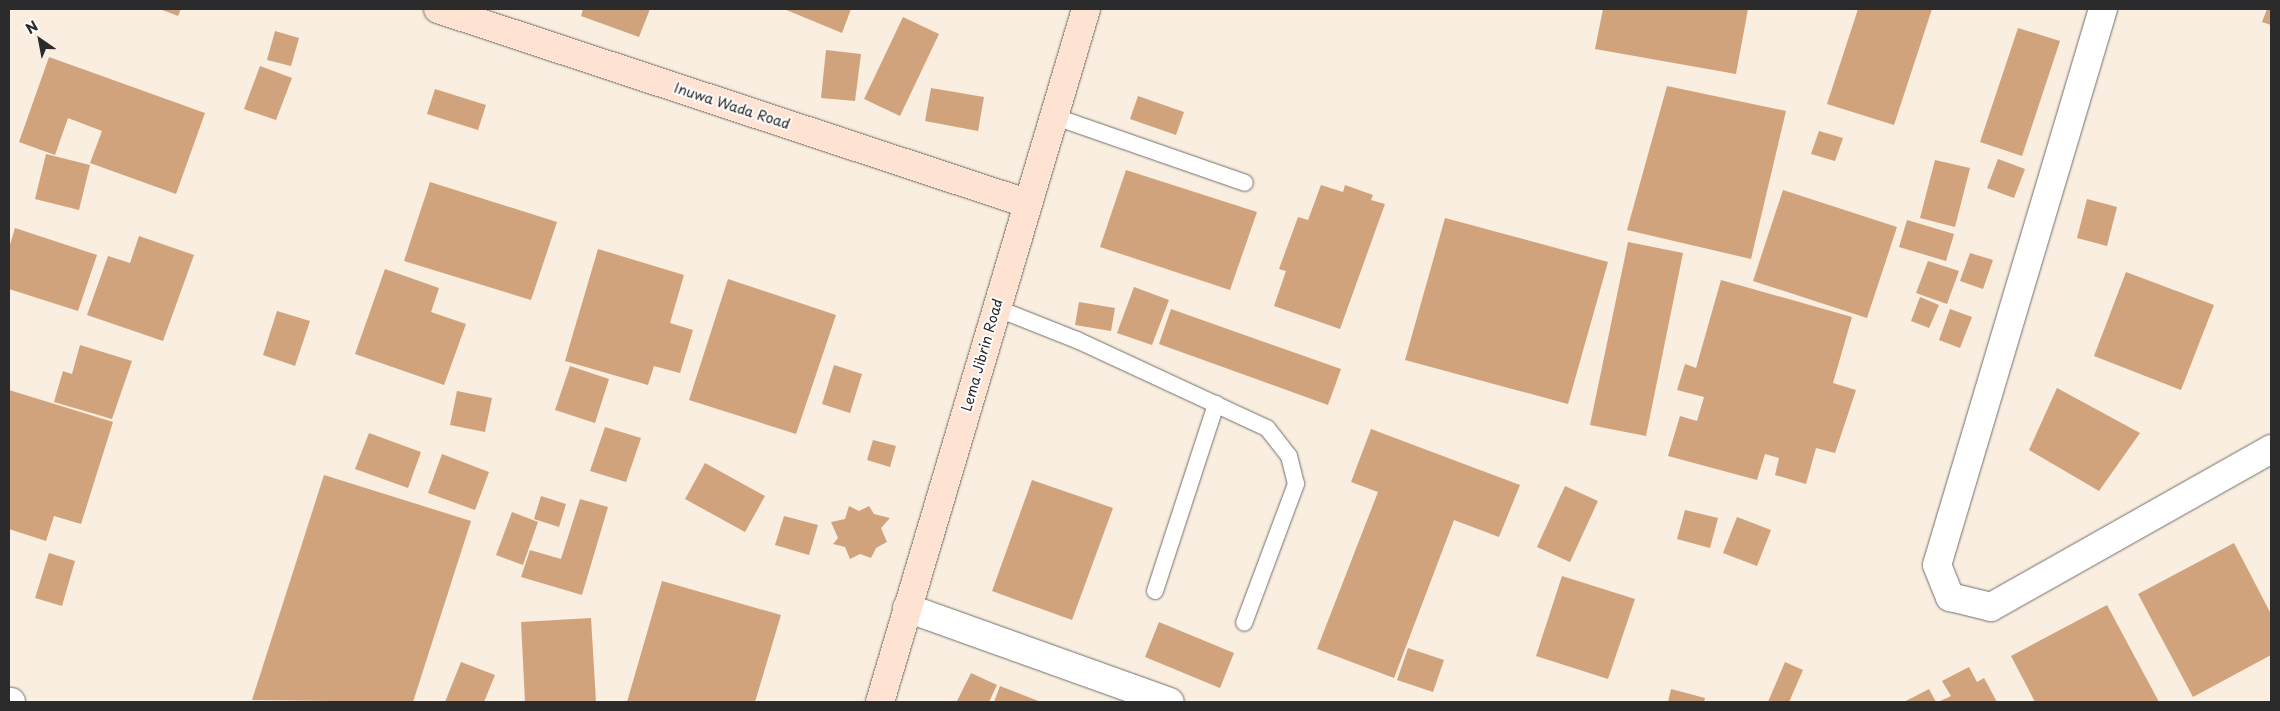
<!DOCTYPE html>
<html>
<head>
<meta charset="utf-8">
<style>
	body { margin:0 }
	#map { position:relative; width:2280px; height:711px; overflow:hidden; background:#f9eedf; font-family:"Playpen Sans",sans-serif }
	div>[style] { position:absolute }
	.building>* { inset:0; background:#d1a37c }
	.roads { filter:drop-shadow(0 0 1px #736f6a) drop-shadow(0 0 1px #736f6a) }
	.lane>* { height:16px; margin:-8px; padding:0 8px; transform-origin:8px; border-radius:8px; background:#fff }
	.street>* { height:28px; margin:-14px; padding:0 14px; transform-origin:14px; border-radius:14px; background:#fff }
	.secondary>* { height:28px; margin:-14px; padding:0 14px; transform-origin:14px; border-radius:14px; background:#fee3d2 }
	span { translate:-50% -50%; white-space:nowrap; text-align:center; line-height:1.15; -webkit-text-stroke:4px #fff; paint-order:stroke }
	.street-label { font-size:14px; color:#2b2b2b }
	.frame { position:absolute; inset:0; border:10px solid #2b2b2b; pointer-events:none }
	.north { position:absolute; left:15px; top:15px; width:50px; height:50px; -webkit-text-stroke:4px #fff; paint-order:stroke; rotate:327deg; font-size:14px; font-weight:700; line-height:20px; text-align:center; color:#2b2b2b }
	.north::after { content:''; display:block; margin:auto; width:18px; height:22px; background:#2b2b2b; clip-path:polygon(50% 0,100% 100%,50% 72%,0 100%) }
</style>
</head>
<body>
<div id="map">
	<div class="building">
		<i style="clip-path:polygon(160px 9px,181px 9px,178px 16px)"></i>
		<i style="clip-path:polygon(583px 9px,650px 9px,639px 37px,581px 16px)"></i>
		<i style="clip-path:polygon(784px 9px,851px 9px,842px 33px)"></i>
		<i style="clip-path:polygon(1603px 9px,1748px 9px,1736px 74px,1595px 49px)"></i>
		<i style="clip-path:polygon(1858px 9px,1932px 9px,1894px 125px,1827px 104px)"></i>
		<i style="clip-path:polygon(2267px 9px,2271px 9px,2271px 25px,2262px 22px)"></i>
		<i style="clip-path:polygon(903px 17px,939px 34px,900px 116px,864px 99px)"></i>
		<i style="clip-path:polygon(2018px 28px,2060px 41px,2022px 156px,1980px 142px)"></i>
		<i style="clip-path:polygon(275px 31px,299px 38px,291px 66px,267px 60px)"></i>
		<i style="clip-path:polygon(826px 50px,861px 54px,855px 101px,821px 98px)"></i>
		<i style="clip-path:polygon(49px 57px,205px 113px,176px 194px,90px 163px,102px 131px,68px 118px,55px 155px,19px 142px)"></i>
		<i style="clip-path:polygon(260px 66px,292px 78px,276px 120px,244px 109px)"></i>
		<i style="clip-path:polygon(1667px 86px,1786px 111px,1751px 259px,1627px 230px)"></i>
		<i style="clip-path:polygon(931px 88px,984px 97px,978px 131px,925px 121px)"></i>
		<i style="clip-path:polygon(435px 89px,486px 105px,478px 130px,427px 114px)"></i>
		<i style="clip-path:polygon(1138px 96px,1184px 112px,1176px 135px,1130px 119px)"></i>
		<i style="clip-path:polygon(1819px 131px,1843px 138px,1835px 161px,1811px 154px)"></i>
		<i style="clip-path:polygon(46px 154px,90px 165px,79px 210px,35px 199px)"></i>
		<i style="clip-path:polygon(1998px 159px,2025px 169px,2014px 198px,1987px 188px)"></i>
		<i style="clip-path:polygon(1935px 160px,1970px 168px,1955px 227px,1920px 218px)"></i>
		<i style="clip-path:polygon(1126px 170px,1257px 212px,1230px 290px,1100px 247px)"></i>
		<i style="clip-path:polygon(430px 182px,557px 222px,531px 300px,404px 261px)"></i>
		<i style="clip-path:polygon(1321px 185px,1343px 192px,1345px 185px,1373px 195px,1371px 200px,1385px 204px,1340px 329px,1274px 306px,1286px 271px,1279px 269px,1298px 217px,1308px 220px)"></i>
		<i style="clip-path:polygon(1783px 190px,1897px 227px,1867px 318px,1753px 281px)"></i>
		<i style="clip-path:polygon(2087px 199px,2117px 207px,2107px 246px,2077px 238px)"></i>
		<i style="clip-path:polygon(1445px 218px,1608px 262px,1568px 404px,1405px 360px)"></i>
		<i style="clip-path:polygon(1907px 220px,1954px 234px,1946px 261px,1899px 247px)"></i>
		<i style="clip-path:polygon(15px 228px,97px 255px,78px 311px,9px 289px,9px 248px)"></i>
		<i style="clip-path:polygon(139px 236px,194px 255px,163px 341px,87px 315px,108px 256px,130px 263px)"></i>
		<i style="clip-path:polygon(1628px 242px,1683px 253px,1646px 436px,1590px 425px)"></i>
		<i style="clip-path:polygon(598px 249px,684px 275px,670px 323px,693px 330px,680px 373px,654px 366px,648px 385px,565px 361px)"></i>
		<i style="clip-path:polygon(1970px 253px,1993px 260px,1983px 289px,1960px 281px)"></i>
		<i style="clip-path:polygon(1928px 261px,1959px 271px,1947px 304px,1916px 293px)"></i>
		<i style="clip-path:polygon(385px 269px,439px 288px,431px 312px,466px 324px,444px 385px,355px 354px)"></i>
		<i style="clip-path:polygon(2126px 272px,2214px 305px,2181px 390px,2094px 356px)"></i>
		<i style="clip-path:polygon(728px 279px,836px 315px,796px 434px,689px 400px)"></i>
		<i style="clip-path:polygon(1721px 280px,1852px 317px,1833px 383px,1856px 390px,1835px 453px,1816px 448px,1806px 484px,1775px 475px,1779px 458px,1765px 454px,1757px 480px,1668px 456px,1680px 416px,1697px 421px,1704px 397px,1677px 390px,1685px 364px,1696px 368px)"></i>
		<i style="clip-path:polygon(1134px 287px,1169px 300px,1152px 345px,1117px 333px)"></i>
		<i style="clip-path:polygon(1920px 297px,1939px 305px,1929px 328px,1911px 321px)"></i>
		<i style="clip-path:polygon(1079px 302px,1115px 308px,1111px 331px,1075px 325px)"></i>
		<i style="clip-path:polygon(1171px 309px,1341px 369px,1328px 405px,1159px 344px)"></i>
		<i style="clip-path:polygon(1950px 309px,1972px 317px,1960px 348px,1939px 340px)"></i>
		<i style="clip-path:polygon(277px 311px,310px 321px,295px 366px,263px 355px)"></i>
		<i style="clip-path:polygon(80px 345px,132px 361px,112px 419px,54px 402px,63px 371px,72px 374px)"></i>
		<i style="clip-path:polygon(834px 365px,862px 374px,850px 413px,822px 404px)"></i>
		<i style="clip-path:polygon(570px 366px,609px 379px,595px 423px,555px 410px)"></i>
		<i style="clip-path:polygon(2057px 388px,2140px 433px,2099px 491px,2029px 450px)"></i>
		<i style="clip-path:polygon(9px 390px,113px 422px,81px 524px,54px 516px,46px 541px,9px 529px)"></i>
		<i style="clip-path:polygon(457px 391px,492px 398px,485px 432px,450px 425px)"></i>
		<i style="clip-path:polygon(605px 427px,641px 438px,626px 482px,590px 471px)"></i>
		<i style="clip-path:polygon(1371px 429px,1520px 485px,1499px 537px,1454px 520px,1394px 678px,1317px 649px,1378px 492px,1351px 482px)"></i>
		<i style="clip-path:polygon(369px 433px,421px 452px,408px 488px,355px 469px)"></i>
		<i style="clip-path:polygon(873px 440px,896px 446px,890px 467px,867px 460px)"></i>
		<i style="clip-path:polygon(442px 454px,489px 472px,475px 510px,428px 493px)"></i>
		<i style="clip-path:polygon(705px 463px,765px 496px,745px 532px,685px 499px)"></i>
		<i style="clip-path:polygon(324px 475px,471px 521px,413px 702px,252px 700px)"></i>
		<i style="clip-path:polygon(1032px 480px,1113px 508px,1072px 620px,992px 591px)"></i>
		<i style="clip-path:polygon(1565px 486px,1598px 501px,1570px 562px,1537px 547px)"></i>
		<i style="clip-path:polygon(541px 496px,566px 504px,559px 527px,534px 519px)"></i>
		<i style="clip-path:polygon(580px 499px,608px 507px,582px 595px,521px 577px,530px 550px,561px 559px)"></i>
		<i style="clip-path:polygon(849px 506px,859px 511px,869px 506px,874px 514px,890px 518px,881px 528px,887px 542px,876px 548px,871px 558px,860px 554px,850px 559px,845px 547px,833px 544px,838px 538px,831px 522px,845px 519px)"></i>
		<i style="clip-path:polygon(1685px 510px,1718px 518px,1710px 548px,1677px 539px)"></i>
		<i style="clip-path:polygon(512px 512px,538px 522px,523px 565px,496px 555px)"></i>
		<i style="clip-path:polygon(784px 516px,818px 525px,809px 555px,775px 545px)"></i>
		<i style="clip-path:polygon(1737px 517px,1771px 530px,1757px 566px,1723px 553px)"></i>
		<i style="clip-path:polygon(2234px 543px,2271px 614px,2271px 655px,2193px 697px,2138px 594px)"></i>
		<i style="clip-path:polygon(49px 553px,75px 561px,62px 606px,35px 598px)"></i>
		<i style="clip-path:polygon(1562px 576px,1635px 599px,1608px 679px,1536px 656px)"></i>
		<i style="clip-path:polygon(662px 581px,781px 615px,755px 702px,627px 702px)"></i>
		<i style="clip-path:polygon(2107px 605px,2159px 702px,2035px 702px,2011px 656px)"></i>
		<i style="clip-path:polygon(591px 618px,596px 702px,525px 702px,521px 622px)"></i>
		<i style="clip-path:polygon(1159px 622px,1234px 653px,1220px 688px,1145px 657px)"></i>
		<i style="clip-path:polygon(1408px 648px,1444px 660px,1433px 692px,1397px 680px)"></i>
		<i style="clip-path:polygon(461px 662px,495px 675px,484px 702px,445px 702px)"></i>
		<i style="clip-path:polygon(1785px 662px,1803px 670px,1789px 702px,1768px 702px)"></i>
		<i style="clip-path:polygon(1969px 667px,1977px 682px,1984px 678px,1997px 702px,1938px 702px,1951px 696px,1942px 681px)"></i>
		<i style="clip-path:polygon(971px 673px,997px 685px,989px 702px,957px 701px)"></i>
		<i style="clip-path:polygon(1000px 686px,1041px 702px,994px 702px)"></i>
		<i style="clip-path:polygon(1671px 689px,1705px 698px,1704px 702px,1668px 702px)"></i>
		<i style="clip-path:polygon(1929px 689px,1936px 702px,1904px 702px)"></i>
	</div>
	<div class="roads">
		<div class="lane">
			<i style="left:1053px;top:116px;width:203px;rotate:19.2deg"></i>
			<i style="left:996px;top:308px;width:87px;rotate:21.6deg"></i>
			<i style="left:1077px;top:340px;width:209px;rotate:24.9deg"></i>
			<i style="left:1267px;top:428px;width:36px;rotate:52deg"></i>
			<i style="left:1289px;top:456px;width:29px;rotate:76deg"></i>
			<i style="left:1296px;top:484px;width:148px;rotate:110.5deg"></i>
			<i style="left:1155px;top:591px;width:197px;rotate:-71.9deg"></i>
		</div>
		<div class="street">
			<i style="left:2103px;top:9px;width:580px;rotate:106.62deg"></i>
			<i style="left:1937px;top:565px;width:35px;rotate:68deg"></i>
			<i style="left:1950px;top:597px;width:42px;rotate:13.7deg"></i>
			<i style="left:1991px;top:607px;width:322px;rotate:-29.4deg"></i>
			<i style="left:907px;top:608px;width:279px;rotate:19.7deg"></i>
			<i style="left:9px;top:702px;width:2px"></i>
		</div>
		<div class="secondary">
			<i style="left:438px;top:9px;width:619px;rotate:18.26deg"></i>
			<i style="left:880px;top:702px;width:723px;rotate:-73.44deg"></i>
		</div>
	</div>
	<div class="street-label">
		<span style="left:732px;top:106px;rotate:18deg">Inuwa Wada Road</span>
		<span style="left:982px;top:355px;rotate:-74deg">Lema Jibrin Road</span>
	</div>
	<div class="frame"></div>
	<div class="north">N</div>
</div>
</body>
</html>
